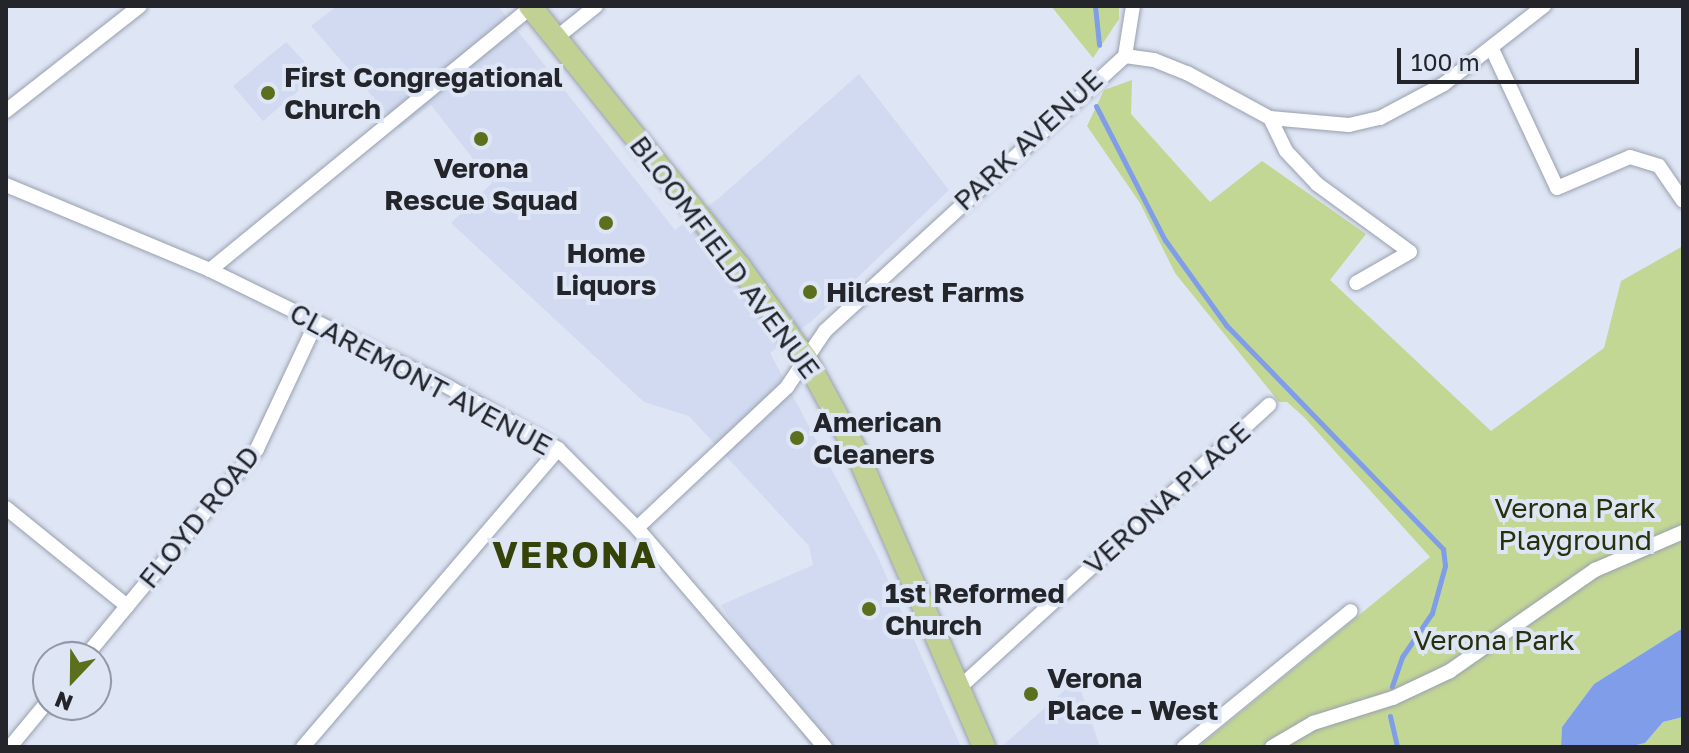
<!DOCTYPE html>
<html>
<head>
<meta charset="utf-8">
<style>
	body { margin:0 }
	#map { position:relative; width:1689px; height:753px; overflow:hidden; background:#dee5f4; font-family:"Golos Text",sans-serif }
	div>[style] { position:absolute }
	.built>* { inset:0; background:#d1daf0 }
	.green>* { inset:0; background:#c3d795 }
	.water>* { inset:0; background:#7f9de9 }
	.stream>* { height:5px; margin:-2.5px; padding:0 2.5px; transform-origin:2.5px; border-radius:2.5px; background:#7f9de9 }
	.roads { filter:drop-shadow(0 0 2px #999fae) drop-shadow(0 0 2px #999fae) }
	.street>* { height:14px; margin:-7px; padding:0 7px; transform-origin:7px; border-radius:7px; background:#fff }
	.primary>* { height:22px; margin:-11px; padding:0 11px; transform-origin:11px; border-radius:11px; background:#c1d193 }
	.dots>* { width:22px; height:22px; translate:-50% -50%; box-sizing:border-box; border:4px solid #dee5f4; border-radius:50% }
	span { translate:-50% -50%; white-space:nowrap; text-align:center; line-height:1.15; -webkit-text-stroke:8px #dee5f4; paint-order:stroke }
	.poi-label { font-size:28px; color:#23252b; font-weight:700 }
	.left { translate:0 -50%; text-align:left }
	.street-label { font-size:28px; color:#23252b }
	.park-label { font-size:28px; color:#26300a }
	.district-label { font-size:36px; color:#354208; font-weight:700; letter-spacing:2px }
	.frame { position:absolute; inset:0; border:8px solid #23252b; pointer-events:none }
	.north { position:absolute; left:32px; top:641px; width:80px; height:80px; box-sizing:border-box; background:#dee5f4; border:2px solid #9398a4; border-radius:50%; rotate:202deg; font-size:22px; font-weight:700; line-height:32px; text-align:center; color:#23252b }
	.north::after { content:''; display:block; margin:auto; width:28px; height:36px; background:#5b6f1d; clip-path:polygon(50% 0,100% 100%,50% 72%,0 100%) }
	.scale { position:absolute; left:1397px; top:48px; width:242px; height:36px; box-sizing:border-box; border:4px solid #23252b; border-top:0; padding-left:10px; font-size:24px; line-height:28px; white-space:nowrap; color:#23252b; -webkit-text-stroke:6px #dee5f4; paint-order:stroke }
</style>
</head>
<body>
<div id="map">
	<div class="built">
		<i style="clip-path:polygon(337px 6px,498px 6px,675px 230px,719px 198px,859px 74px,949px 190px,814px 319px,770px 353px,877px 555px,961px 747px,810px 747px,721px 605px,813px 565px,809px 546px,689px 416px,644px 402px,451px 223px,492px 183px,431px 105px,400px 128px,311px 26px)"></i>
		<i style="clip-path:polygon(286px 42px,317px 75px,263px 121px,233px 86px)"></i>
		<i style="clip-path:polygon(1077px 679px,1100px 747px,1001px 747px,1009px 740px)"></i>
	</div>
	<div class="green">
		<i style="clip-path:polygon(1051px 6px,1119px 6px,1119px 19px,1093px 58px)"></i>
		<i style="clip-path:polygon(1132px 80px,1131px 114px,1210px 202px,1262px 161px,1366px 234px,1330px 280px,1491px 431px,1604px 348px,1621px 281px,1683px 246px,1683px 628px,1594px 684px,1562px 727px,1561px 747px,1198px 747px,1430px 557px,1304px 417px,1287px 402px,1279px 402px,1175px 273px,1140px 203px,1087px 126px,1104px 90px)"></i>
		<i style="clip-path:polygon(1683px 717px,1683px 747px,1628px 747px,1645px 743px,1663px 722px)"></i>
	</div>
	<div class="water">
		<i style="clip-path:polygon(1683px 628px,1683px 717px,1663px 722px,1645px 743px,1628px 747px,1561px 747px,1562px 727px,1594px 684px)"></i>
	</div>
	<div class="stream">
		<i style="left:1095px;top:6px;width:39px;rotate:84deg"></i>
		<i style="left:1096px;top:106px;width:151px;rotate:62.8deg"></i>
		<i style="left:1165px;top:240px;width:105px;rotate:54.3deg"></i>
		<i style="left:1226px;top:325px;width:312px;rotate:45.9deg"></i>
		<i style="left:1443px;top:549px;width:17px;rotate:83deg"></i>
		<i style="left:1445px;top:566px;width:49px;rotate:105.5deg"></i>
		<i style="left:1432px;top:613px;width:53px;rotate:124.3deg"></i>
		<i style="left:1402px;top:657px;width:31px;rotate:109deg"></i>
		<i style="left:1390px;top:716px;width:32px;rotate:77deg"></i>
	</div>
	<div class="roads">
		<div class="street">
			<i style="left:556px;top:38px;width:51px;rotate:-38.7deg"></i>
			<i style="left:1492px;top:49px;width:153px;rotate:64.9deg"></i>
			<i style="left:1557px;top:188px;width:79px;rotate:-23deg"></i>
			<i style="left:1630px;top:157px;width:30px;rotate:17deg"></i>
			<i style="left:1659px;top:166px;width:42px;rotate:55.6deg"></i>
			<i style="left:1125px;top:56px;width:51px;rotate:-80.9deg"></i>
			<i style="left:6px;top:111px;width:170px;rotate:-38.1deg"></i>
			<i style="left:1270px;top:118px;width:37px;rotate:64deg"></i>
			<i style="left:1286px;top:151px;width:45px;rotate:46.8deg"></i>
			<i style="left:1317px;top:184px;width:115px;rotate:36.2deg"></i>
			<i style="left:1410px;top:252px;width:62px;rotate:150.1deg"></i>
			<i style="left:6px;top:185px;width:221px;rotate:22.6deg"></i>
			<i style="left:210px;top:270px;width:262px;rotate:26.1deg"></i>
			<i style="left:445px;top:385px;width:130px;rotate:29.5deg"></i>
			<i style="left:558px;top:449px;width:112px;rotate:45deg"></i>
			<i style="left:637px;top:528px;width:289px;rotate:49.4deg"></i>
			<i style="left:210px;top:270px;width:415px;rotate:-39.3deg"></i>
			<i style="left:6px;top:508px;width:156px;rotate:39deg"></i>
			<i style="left:637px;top:528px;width:206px;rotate:-43.2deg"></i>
			<i style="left:787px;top:387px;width:68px;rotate:-55.8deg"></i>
			<i style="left:825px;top:331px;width:407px;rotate:-42.5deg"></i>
			<i style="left:1125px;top:56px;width:29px;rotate:8deg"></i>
			<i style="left:1154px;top:60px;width:35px;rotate:22deg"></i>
			<i style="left:1187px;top:73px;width:94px;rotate:28.5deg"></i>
			<i style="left:1270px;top:118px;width:79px;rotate:5.1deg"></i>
			<i style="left:1349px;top:125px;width:32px;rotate:-13deg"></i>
			<i style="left:1380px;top:118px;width:72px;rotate:-28deg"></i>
			<i style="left:1444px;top:84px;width:127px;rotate:-38deg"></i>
			<i style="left:85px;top:657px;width:270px;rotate:-50.4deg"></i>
			<i style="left:257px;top:449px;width:139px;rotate:-64.9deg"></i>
			<i style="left:959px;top:688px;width:420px;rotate:-42.4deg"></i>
			<i style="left:10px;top:747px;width:60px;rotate:-50.4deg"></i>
			<i style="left:303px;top:747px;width:392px;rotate:-49.4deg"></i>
			<i style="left:1184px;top:747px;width:215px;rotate:-39.2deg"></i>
			<i style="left:1272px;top:747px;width:48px;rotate:-30.3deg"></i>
			<i style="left:1313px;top:723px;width:84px;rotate:-17.4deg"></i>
			<i style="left:1393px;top:698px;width:63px;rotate:-25.3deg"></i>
			<i style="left:1450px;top:671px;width:177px;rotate:-34.9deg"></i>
			<i style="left:1595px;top:570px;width:96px;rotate:-23.4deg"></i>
		</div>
		<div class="primary">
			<i style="left:530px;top:6px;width:335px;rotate:51.2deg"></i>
			<i style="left:740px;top:267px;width:113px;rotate:54.3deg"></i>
			<i style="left:806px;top:359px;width:107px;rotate:61.5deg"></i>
			<i style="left:857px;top:453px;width:320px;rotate:66.6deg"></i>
		</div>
	</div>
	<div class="dots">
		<i style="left:268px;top:93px;background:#5b6f1d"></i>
		<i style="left:481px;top:139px;background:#5b6f1d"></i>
		<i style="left:606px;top:223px;background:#5b6f1d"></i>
		<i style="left:810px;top:292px;background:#5b6f1d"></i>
		<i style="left:797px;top:438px;background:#5b6f1d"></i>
		<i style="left:869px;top:609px;background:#5b6f1d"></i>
		<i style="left:1031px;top:694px;background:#5b6f1d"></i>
	</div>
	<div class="poi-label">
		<span class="left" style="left:284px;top:93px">First Congregational<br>Church</span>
		<span style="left:481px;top:184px">Verona<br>Rescue Squad</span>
		<span style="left:606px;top:269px">Home<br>Liquors</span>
		<span class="left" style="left:826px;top:292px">Hilcrest Farms</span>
		<span class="left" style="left:813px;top:438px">American<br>Cleaners</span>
		<span class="left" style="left:885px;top:609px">1st Reformed<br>Church</span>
		<span class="left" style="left:1047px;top:694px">Verona<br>Place - West</span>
	</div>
	<div class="street-label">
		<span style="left:1028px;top:140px;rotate:-43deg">PARK AVENUE</span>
		<span style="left:725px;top:257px;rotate:53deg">BLOOMFIELD AVENUE</span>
		<span style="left:421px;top:379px;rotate:28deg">CLAREMONT AVENUE</span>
		<span style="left:1167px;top:498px;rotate:-42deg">VERONA PLACE</span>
		<span style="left:199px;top:517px;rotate:-51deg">FLOYD ROAD</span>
	</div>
	<div class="park-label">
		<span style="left:1575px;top:524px">Verona Park<br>Playground</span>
		<span style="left:1494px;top:640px">Verona Park</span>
	</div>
	<div class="district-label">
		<span style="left:575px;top:555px">VERONA</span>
	</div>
	<div class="frame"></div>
	<div class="north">N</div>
	<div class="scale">100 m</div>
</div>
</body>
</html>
